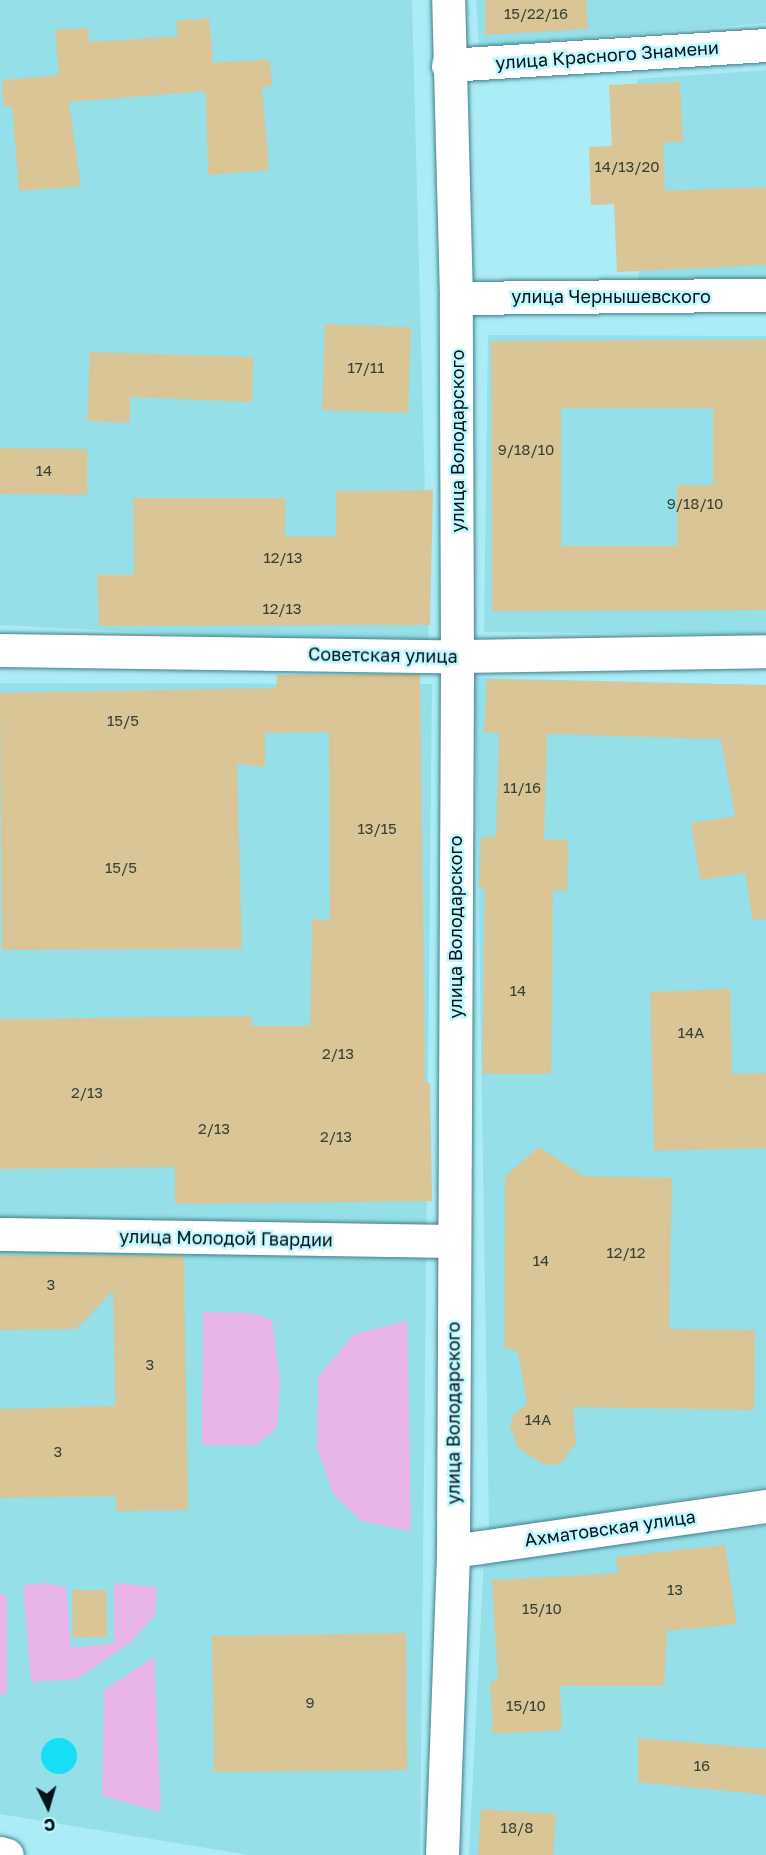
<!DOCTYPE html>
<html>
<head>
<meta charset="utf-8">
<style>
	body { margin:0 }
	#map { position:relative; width:766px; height:1855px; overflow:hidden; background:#abecf6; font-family:"Golos Text",sans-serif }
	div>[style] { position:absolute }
	.built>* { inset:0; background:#95dfe9 }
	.green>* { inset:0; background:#e9b4e8 }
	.water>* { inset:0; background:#16def4 }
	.round { border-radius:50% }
	.building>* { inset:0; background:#d9c595 }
	.roads { filter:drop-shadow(0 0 2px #408089) drop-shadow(0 0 2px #408089) }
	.minor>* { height:33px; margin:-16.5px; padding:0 16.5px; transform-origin:16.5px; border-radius:16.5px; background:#fff }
	.tertiary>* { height:33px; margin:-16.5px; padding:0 16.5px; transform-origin:16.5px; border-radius:16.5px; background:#fff }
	span { translate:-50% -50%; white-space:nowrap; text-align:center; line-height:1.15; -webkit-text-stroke:5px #c3f7ff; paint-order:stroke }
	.number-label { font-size:15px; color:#364037 }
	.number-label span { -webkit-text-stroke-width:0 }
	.street-label { font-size:18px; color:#001418 }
	.north { position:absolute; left:18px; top:1777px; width:60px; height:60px; -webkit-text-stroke:4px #c3f7ff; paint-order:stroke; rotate:175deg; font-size:16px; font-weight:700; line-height:24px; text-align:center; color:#001418 }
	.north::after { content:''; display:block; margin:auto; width:21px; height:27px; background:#001418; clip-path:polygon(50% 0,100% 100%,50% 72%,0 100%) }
</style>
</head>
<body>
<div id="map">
	<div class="built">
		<i style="clip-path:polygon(0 0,412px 0,429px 647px,0 625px)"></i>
		<i style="clip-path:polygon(476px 0,766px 0,766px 23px,479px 47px)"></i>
		<i style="clip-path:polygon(766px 70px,766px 278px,639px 282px,637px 79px)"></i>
		<i style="clip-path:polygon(488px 335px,766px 336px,766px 635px,484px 632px)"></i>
		<i style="clip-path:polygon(475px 678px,766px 685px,766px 1487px,489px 1530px)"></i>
		<i style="clip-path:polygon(0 683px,432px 684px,420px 1855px,249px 1855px,0 1814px)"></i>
		<i style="clip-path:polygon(766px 1526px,766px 1855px,469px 1855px,484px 1557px)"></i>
	</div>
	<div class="green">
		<i style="clip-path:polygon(203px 1312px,252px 1313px,272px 1320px,280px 1383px,277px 1428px,255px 1445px,202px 1445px)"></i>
		<i style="clip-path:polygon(407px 1321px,411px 1531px,361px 1521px,334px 1495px,317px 1448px,318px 1377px,354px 1334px)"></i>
		<i style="clip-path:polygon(46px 1583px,66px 1587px,71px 1648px,114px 1643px,114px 1583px,157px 1587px,155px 1615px,129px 1644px,76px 1679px,31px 1682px,23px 1585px)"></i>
		<i style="clip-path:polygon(0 1595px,7px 1595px,7px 1694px,0 1695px)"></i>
		<i style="clip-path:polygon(154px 1657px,161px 1812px,102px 1796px,104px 1690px)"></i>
	</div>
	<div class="water">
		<i class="round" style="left:41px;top:1738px;width:36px;height:36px"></i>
	</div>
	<div class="building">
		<i style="clip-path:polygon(485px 0,586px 0,588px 29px,485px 35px)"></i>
		<i style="clip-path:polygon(209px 18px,213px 63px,270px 59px,272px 86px,262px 87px,269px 170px,208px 175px,206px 91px,69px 102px,81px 186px,19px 191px,12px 106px,4px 107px,2px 80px,59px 75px,55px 30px,88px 28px,89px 42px,178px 36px,176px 21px)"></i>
		<i style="clip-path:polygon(680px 82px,683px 142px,663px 143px,665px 191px,766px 187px,766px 265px,617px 272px,614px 204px,591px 205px,589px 147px,612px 146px,609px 85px)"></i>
		<i style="clip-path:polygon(325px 324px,411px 327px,408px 413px,322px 410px)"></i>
		<i style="clip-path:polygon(evenodd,766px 340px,766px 610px,492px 611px,491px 341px,766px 340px,561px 408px,713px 408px,713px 485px,677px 485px,677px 546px,561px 546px,561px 408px)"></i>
		<i style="clip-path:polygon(90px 352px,253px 357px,252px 402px,130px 397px,130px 423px,87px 421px)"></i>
		<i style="clip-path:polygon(0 448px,87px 449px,87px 495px,0 494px)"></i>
		<i style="clip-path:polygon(433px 490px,430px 625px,99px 626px,97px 575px,134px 575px,133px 498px,285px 498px,285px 536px,336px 536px,336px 491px)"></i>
		<i style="clip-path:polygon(420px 674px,425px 1083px,430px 1083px,432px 1201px,175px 1204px,175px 1167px,0 1169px,0 1019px,252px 1016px,251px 1026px,310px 1026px,312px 919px,330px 920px,329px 732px,265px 733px,265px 767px,237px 764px,242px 949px,2px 950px,0 693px,276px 688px,277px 675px)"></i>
		<i style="clip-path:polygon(487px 679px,766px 685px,766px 919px,753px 920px,745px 873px,700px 880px,691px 823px,735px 816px,721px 739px,547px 734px,544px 839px,568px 840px,567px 891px,553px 890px,551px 1074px,482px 1074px,485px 888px,479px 888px,481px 837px,496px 837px,499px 733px,484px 732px)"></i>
		<i style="clip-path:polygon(730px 989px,732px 1074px,766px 1073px,766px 1148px,654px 1151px,650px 992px)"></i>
		<i style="clip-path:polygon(539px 1147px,583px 1176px,672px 1178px,669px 1329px,755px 1330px,754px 1410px,573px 1407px,576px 1443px,560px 1464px,545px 1465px,519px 1449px,510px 1426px,513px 1415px,527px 1404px,518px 1352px,504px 1347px,505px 1176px)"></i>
		<i style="clip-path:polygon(0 1255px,184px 1256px,188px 1510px,116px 1511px,116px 1496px,0 1498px,0 1409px,115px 1406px,113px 1291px,76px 1329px,0 1330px)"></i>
		<i style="clip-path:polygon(725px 1545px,737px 1624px,667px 1631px,664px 1686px,560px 1686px,562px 1730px,493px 1734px,490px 1682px,498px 1681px,492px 1580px,618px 1573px,616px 1557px)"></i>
		<i style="clip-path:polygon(72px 1590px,106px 1590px,107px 1637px,73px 1638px)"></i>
		<i style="clip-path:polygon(406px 1633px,407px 1770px,214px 1772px,212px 1636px)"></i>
		<i style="clip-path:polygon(638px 1738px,766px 1749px,766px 1795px,638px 1782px)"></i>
		<i style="clip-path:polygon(481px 1809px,556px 1814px,553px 1855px,478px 1855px)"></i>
	</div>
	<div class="roads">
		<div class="minor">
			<i style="left:448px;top:65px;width:319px;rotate:-3.6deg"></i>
			<i style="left:456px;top:298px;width:310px;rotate:-0.6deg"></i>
			<i style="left:0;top:1234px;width:452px;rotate:0.9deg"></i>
			<i style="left:453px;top:1551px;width:316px;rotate:-8.2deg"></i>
			<i style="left:442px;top:1855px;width:304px;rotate:-87.9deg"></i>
			<i style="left:453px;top:1551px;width:895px;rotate:-89.74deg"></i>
			<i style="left:457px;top:656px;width:358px;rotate:-90.2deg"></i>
			<i style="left:456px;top:298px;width:298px;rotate:-91.5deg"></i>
		</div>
		<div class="tertiary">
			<i style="left:0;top:650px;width:457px;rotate:0.8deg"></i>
			<i style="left:457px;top:656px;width:309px;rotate:-0.9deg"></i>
			<i style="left:0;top:1853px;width:7px;rotate:16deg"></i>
		</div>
	</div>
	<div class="number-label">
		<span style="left:536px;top:14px">15/22/16</span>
		<span style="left:627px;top:167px">14/13/20</span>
		<span style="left:366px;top:368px">17/11</span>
		<span style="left:526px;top:450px">9/18/10</span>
		<span style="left:44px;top:471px">14</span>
		<span style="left:695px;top:504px">9/18/10</span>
		<span style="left:283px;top:558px">12/13</span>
		<span style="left:282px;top:609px">12/13</span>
		<span style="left:123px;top:721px">15/5</span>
		<span style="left:522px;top:788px">11/16</span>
		<span style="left:377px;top:829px">13/15</span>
		<span style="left:121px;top:868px">15/5</span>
		<span style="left:518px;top:991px">14</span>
		<span style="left:691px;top:1033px">14А</span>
		<span style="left:338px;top:1054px">2/13</span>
		<span style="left:87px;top:1093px">2/13</span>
		<span style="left:214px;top:1129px">2/13</span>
		<span style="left:336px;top:1137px">2/13</span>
		<span style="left:626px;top:1253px">12/12</span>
		<span style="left:541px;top:1261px">14</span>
		<span style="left:51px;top:1285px">3</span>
		<span style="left:150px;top:1365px">3</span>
		<span style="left:538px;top:1420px">14А</span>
		<span style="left:58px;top:1452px">3</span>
		<span style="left:675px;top:1590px">13</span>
		<span style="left:542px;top:1609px">15/10</span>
		<span style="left:310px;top:1703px">9</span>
		<span style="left:526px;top:1706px">15/10</span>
		<span style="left:702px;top:1766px">16</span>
		<span style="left:517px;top:1828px">18/8</span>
	</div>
	<div class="street-label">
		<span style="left:607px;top:55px;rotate:-4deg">улица Красного Знамени</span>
		<span style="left:611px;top:296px">улица Чернышевского</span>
		<span style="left:457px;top:441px;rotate:-90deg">улица Володарского</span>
		<span style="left:383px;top:655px;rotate:1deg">Советская улица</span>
		<span style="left:455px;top:927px;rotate:-90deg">улица Володарского</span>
		<span style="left:226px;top:1238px;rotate:1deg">улица Молодой Гвардии</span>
		<span style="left:453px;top:1413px;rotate:-90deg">улица Володарского</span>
		<span style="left:610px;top:1528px;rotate:-8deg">Ахматовская улица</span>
	</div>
	<div class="north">С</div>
</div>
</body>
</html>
